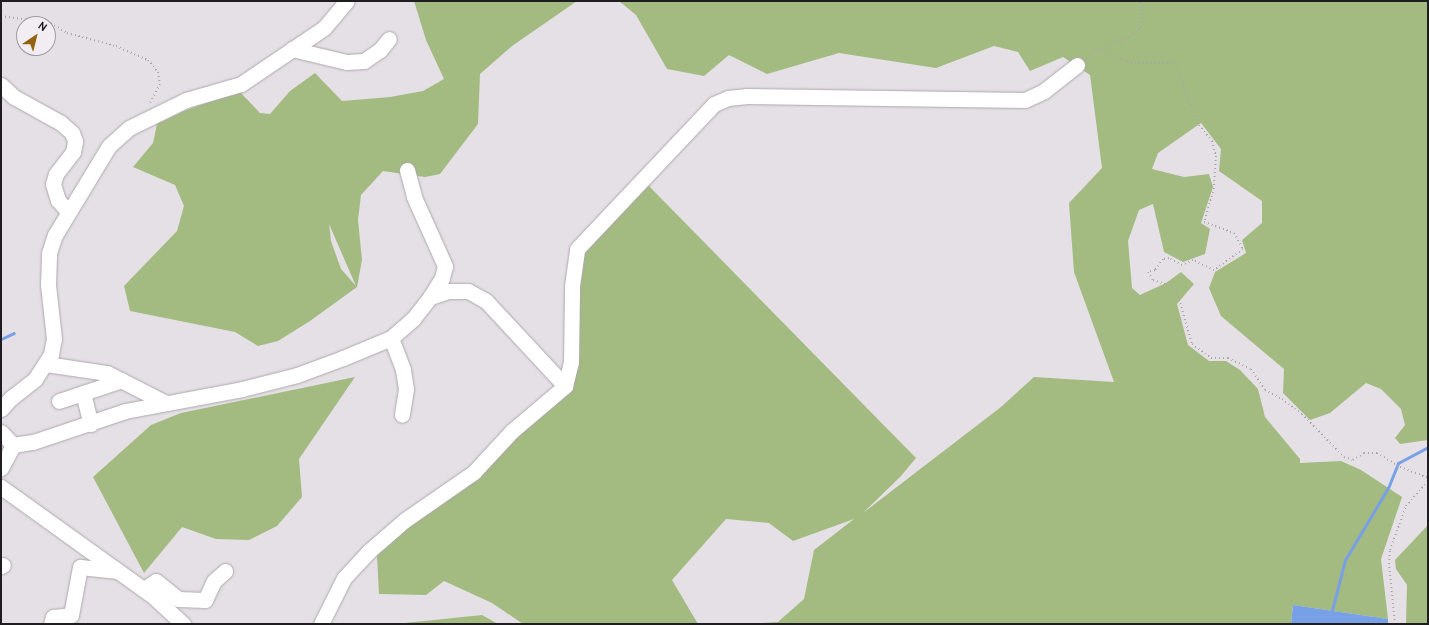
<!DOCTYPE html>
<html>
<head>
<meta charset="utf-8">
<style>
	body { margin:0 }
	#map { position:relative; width:1429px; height:625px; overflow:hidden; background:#e5e0e5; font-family:Overpass,sans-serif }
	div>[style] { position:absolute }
	.green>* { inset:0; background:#a3bb81 }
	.water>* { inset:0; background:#78a0e7 }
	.stream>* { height:3px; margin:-1.5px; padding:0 1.5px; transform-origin:1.5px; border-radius:1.5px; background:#78a0e7 }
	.path>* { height:2px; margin-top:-1px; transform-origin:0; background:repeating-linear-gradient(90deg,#a9a5a9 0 1px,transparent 0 4px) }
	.roads { filter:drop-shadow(0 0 1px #ada8ad) drop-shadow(0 0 1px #ada8ad) }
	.minor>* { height:15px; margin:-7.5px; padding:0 7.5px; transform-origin:7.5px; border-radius:7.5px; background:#fff }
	span { translate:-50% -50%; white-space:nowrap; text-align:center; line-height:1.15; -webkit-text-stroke:3px #f2edf3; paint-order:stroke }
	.frame { position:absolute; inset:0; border:2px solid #1f1d1f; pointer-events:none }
	.north { position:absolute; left:16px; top:16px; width:40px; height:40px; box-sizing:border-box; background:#f2edf3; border:1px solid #9e9a9e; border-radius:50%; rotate:35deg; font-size:11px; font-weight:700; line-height:16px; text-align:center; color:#1f1d1f }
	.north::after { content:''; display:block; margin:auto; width:14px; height:18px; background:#936312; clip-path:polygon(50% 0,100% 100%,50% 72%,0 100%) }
</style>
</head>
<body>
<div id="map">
	<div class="green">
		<i style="clip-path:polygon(evenodd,414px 1px,577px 1px,512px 46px,480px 74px,478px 124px,440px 174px,425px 177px,383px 171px,361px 195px,358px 220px,362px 260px,357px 287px,310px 321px,278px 341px,258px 346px,235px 332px,130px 311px,124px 286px,177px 231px,184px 206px,175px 185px,133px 167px,153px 143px,157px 124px,184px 111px,239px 91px,260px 113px,270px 114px,290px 91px,315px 73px,342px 101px,390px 97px,423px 91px,444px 79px,426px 40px,414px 1px,329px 223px,329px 224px,356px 286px,341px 269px,331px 241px,329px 223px)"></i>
		<i style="clip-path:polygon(619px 1px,1428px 1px,1428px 440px,1400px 444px,1395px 438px,1405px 425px,1401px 409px,1381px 389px,1366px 383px,1330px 413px,1310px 420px,1283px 393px,1284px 369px,1221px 316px,1209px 288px,1215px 272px,1246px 253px,1242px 240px,1262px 223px,1262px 201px,1219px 171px,1221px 149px,1201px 123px,1158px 153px,1152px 169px,1184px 177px,1209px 174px,1213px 187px,1201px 223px,1210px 229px,1205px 254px,1183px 262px,1164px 252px,1153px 204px,1139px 210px,1128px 241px,1132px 288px,1140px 295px,1166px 283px,1181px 272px,1194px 284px,1177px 304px,1188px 345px,1209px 361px,1226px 361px,1240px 370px,1258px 389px,1265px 417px,1300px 459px,1300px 463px,1341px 461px,1361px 470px,1402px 497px,1381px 559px,1388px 619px,1293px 605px,1291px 624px,749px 624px,778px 622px,804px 599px,814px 550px,854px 519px,793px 541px,769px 523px,726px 519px,672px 580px,698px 624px,523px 624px,492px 603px,444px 581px,426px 595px,379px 594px,376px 538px,457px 482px,559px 397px,582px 250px,645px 182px,916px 458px,901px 476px,863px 513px,1001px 407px,1034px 377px,1114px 382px,1074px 272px,1069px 203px,1102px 168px,1090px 75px,1063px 57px,1030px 71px,1018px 52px,994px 46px,936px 68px,839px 53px,767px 74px,729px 55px,704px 76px,667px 69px,636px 15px)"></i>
		<i style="clip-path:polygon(355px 377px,299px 459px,302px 497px,277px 526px,249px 540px,216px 539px,182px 527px,144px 573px,93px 477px,151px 425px,181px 413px)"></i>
		<i style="clip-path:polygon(1428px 525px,1428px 624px,1406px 624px,1407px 585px,1396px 569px,1395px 560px)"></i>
		<i style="clip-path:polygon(482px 615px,498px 624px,395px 624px)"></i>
	</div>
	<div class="water">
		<i style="clip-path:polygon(1293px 605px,1388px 619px,1388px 624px,1291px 624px)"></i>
	</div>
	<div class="stream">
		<i style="left:1px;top:339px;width:14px;rotate:-25deg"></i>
		<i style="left:1331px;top:614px;width:56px;rotate:-75.5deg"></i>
		<i style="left:1345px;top:560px;width:84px;rotate:-59.2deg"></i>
		<i style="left:1388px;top:488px;width:27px;rotate:-68deg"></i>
		<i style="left:1398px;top:463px;width:34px;rotate:-28deg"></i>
	</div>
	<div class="path">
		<i style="left:1px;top:16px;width:50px;rotate:8deg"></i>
		<i style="left:51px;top:23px;width:19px;rotate:32deg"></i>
		<i style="left:67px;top:33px;width:51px;rotate:14.9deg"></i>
		<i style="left:116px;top:46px;width:35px;rotate:24deg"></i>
		<i style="left:148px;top:60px;width:16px;rotate:50deg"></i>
		<i style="left:158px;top:72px;width:12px;rotate:81deg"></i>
		<i style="left:160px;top:84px;width:21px;rotate:118deg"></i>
		<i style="left:1098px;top:49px;width:36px;rotate:23deg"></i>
		<i style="left:1131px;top:63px;width:44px"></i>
		<i style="left:1175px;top:63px;width:66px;rotate:68.8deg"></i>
		<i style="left:1199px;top:125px;width:21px;rotate:51deg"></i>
		<i style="left:1212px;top:141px;width:16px;rotate:75deg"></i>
		<i style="left:1216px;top:156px;width:32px;rotate:94deg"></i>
		<i style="left:1214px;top:188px;width:35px;rotate:106deg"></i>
		<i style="left:1204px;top:222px;width:32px;rotate:20deg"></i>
		<i style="left:1234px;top:233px;width:18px;rotate:61deg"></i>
		<i style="left:1243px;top:249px;width:36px;rotate:144deg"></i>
		<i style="left:1214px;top:270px;width:23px;rotate:-155deg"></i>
		<i style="left:1193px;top:260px;width:12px;rotate:156deg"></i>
		<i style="left:1182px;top:265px;width:15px;rotate:-152deg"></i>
		<i style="left:1169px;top:258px;width:6px;rotate:171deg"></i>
		<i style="left:1163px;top:259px;width:14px;rotate:126deg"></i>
		<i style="left:1155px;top:270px;width:7px;rotate:164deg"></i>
		<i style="left:1148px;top:272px;width:9px;rotate:58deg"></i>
		<i style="left:1153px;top:280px;width:24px;rotate:19deg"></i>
		<i style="left:1176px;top:288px;width:58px;rotate:74.1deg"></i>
		<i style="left:1192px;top:344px;width:24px;rotate:36deg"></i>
		<i style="left:1211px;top:358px;width:17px"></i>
		<i style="left:1228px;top:358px;width:25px;rotate:26deg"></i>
		<i style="left:1251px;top:369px;width:25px;rotate:56deg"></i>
		<i style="left:1265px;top:390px;width:19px;rotate:28deg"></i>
		<i style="left:1282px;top:399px;width:25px;rotate:37deg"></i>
		<i style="left:1302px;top:414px;width:60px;rotate:45.7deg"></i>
		<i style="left:1344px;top:457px;width:9px;rotate:18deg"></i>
		<i style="left:1353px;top:460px;width:13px;rotate:-32deg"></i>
		<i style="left:1364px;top:453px;width:13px"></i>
		<i style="left:1377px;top:453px;width:27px;rotate:31deg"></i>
		<i style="left:1400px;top:467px;width:30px;rotate:21deg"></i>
		<i style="left:1086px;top:58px;width:15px;rotate:-37deg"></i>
		<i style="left:1098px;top:49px;width:34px;rotate:-21deg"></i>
		<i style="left:1130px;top:37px;width:15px;rotate:-42deg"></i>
		<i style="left:1141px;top:27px;width:21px;rotate:-85deg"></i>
		<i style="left:1143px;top:6px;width:7px;rotate:-135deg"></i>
		<i style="left:1395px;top:624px;width:60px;rotate:-95.7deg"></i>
		<i style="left:1389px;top:564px;width:14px;rotate:-86deg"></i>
		<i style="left:1390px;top:550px;width:47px;rotate:-70deg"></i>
		<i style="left:1406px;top:506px;width:33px;rotate:-49deg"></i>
	</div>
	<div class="roads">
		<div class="minor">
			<i style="left:292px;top:49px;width:56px;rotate:13.5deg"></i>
			<i style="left:346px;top:62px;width:18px;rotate:-3deg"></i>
			<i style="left:364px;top:61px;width:19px;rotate:-35deg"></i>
			<i style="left:380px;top:50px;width:14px;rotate:-51deg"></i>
			<i style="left:1px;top:85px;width:18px;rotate:43deg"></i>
			<i style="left:14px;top:97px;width:54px;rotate:29deg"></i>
			<i style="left:61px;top:123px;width:15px;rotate:42deg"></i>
			<i style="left:72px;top:133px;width:9px;rotate:69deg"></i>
			<i style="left:75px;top:141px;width:11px;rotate:100deg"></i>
			<i style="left:73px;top:152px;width:28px;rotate:128deg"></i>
			<i style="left:56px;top:174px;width:10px;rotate:107deg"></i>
			<i style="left:53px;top:184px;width:17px;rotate:73deg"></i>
			<i style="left:58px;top:200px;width:16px;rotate:50deg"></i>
			<i style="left:407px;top:170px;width:28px;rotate:75deg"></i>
			<i style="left:414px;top:197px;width:76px;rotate:65.8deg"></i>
			<i style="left:445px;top:266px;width:12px;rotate:104deg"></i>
			<i style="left:442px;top:278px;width:22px;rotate:122deg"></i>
			<i style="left:391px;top:338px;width:34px;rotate:69deg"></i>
			<i style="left:403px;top:370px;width:19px;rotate:81deg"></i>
			<i style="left:406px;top:389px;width:26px;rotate:99deg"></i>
			<i style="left:46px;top:364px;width:62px;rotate:8.4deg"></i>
			<i style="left:107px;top:373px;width:66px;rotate:27deg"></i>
			<i style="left:83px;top:393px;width:32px;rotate:76deg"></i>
			<i style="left:59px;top:401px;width:66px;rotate:-18.4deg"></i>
			<i style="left:1px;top:409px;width:15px;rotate:-48deg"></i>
			<i style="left:11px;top:398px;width:31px;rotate:-38deg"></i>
			<i style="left:35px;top:379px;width:30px;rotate:-57deg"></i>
			<i style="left:51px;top:354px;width:15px;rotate:-79deg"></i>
			<i style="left:54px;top:339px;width:54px;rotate:-96.3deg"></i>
			<i style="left:48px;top:285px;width:32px;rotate:-88deg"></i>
			<i style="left:49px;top:253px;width:19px;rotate:-72deg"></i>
			<i style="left:55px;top:235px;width:104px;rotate:-58.8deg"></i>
			<i style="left:109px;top:146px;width:27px;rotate:-42deg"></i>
			<i style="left:129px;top:128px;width:64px;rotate:-26.2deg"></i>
			<i style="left:186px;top:100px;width:57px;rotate:-16.2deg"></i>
			<i style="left:241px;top:84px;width:100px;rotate:-34deg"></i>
			<i style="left:324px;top:28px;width:35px;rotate:-50deg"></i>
			<i style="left:1px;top:432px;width:18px;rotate:47deg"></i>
			<i style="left:1px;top:468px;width:26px;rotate:-62deg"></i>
			<i style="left:13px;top:445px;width:20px;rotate:-9deg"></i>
			<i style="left:33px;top:442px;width:97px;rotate:-18.6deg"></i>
			<i style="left:125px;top:411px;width:119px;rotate:-10.6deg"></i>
			<i style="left:242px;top:389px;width:57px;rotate:-14.3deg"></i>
			<i style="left:297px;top:375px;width:49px;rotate:-20.3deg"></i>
			<i style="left:343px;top:358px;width:52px;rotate:-22.6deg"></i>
			<i style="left:391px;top:338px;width:29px;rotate:-41deg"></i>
			<i style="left:413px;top:319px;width:28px;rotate:-52deg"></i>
			<i style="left:430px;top:297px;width:19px;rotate:-18deg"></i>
			<i style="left:448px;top:291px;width:20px"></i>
			<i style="left:468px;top:291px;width:21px;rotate:29deg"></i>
			<i style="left:486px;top:301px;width:116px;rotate:47.1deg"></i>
			<i style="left:1px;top:487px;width:188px;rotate:35.7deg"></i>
			<i style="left:154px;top:597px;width:40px;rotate:43deg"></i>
			<i style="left:1px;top:566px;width:2px;rotate:-27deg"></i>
			<i style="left:144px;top:589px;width:14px;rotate:-34deg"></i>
			<i style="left:156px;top:581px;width:28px;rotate:39deg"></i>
			<i style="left:178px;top:599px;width:27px;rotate:2deg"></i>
			<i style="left:205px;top:600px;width:21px;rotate:-65deg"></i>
			<i style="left:214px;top:581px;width:15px;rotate:-42deg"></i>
			<i style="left:51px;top:624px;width:7px;rotate:-74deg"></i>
			<i style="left:53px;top:617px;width:18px;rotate:-6deg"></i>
			<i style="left:71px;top:615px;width:49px;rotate:-79.4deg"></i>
			<i style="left:80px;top:567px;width:38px;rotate:6deg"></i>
			<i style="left:321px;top:624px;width:51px;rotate:-63.4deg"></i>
			<i style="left:344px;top:578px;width:35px;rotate:-47deg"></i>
			<i style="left:368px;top:552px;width:49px;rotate:-40.9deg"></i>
			<i style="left:405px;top:520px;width:84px;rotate:-34.8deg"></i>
			<i style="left:474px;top:472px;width:56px;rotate:-47.2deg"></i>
			<i style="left:512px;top:431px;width:70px;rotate:-40.3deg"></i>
			<i style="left:565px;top:386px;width:25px;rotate:-76deg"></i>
			<i style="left:571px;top:362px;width:76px;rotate:-89.2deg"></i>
			<i style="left:572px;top:286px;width:37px;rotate:-82deg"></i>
			<i style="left:577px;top:249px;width:199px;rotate:-46.6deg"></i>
			<i style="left:714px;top:104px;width:15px;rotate:-23deg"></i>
			<i style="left:728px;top:98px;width:19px;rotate:-6deg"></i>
			<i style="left:747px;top:96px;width:278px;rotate:0.8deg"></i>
			<i style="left:1025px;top:100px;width:21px;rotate:-25deg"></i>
			<i style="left:1044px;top:91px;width:42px;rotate:-38.2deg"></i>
		</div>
	</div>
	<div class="frame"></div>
	<div class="north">N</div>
</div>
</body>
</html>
